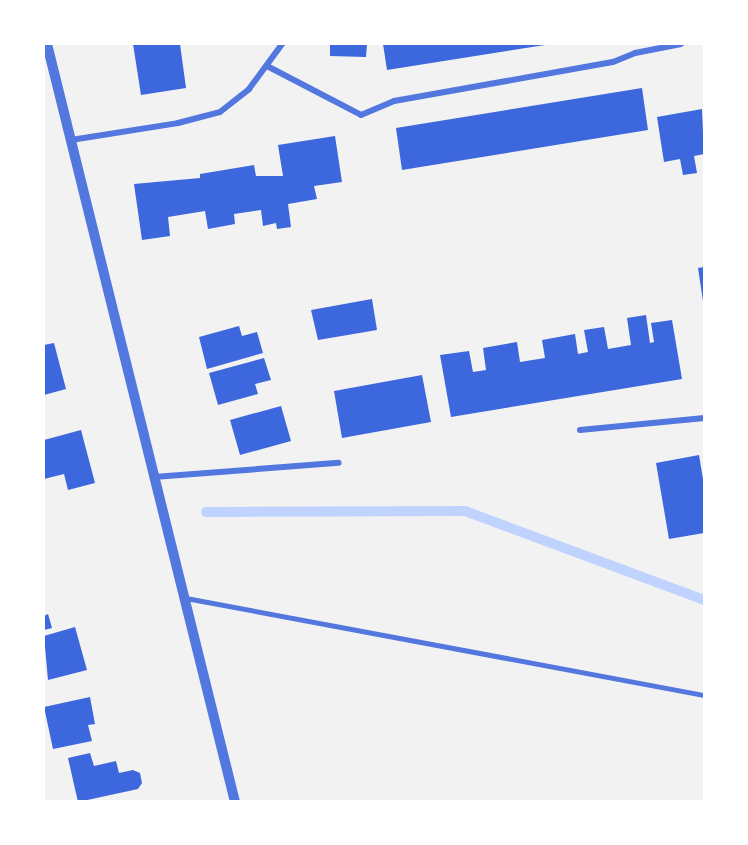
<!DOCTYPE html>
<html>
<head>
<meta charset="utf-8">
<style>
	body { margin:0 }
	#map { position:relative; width:748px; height:845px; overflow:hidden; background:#f2f2f2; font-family:"Work Sans",sans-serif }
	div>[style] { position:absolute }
	.stream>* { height:10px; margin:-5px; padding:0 5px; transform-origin:5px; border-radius:5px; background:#bfd3fe }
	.building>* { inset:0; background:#3d67dc }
	.service>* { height:4.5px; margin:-2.25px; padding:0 2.25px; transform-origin:2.25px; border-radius:2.25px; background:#5277de }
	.minor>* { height:6px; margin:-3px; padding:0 3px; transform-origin:3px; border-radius:3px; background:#5277de }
	.tertiary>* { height:10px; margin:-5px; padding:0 5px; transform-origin:5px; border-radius:5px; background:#5277de }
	span { translate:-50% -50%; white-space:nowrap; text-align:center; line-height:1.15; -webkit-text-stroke:5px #fff; paint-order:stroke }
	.frame { position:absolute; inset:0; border:45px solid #fff; pointer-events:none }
</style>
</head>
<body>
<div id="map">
	<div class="stream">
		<i style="left:206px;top:512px;width:259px;rotate:-0.2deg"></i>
		<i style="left:465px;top:511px;width:255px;rotate:20.4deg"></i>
	</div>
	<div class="building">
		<i style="clip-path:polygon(133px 44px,180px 44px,186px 88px,141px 95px)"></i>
		<i style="clip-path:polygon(330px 44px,367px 44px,366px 57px,330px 56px)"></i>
		<i style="clip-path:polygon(383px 44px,545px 44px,545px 45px,387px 70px)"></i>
		<i style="clip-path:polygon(642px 88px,648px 130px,402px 170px,396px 128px)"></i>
		<i style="clip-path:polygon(702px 109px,704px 154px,694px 156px,697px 173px,683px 175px,680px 159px,664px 162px,657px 117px)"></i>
		<i style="clip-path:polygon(335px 136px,342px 182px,314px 186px,317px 199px,288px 204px,291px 227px,277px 229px,276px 223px,263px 226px,261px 210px,234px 214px,235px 224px,208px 229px,205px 211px,168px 217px,170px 236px,142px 240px,134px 184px,200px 178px,200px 174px,254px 165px,256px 176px,283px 176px,278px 145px)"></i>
		<i style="clip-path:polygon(704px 267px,704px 301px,703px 301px,698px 268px)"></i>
		<i style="clip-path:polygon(372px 299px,377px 330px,318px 340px,311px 310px)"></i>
		<i style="clip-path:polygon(646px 315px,650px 343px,654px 342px,651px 323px,672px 320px,682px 379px,451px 417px,440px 355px,469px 351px,473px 372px,486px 370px,483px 348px,517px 342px,520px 362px,545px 358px,542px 340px,575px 334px,578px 354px,588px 352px,584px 330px,604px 327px,608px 349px,631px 345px,627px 318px)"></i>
		<i style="clip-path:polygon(239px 326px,242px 336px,257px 332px,263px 353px,207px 369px,199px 337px)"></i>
		<i style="clip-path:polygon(54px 343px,66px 389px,44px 395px,44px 345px)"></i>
		<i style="clip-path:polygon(264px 358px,271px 380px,255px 384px,258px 394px,218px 405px,209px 373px)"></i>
		<i style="clip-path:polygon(422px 375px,431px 422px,342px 438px,334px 391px)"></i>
		<i style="clip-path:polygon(281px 406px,291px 441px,240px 455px,230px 420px)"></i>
		<i style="clip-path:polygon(81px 430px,95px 483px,68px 490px,64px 474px,44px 479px,44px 440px)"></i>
		<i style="clip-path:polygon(699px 455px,704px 485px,704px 533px,669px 539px,656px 463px)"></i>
		<i style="clip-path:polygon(48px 614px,52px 628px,44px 630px,44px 616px)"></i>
		<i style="clip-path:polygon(75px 627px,87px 670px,48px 680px,44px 636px)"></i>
		<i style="clip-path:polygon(90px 697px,95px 724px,88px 725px,92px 741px,53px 749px,44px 707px)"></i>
		<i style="clip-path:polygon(90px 753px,94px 766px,116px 761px,119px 773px,133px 770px,140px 773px,142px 783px,138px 789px,78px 802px,68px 758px)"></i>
	</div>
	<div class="service">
		<i style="left:186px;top:598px;width:527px;rotate:10.61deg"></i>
	</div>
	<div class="minor">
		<i style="left:267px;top:66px;width:106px;rotate:27.5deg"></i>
		<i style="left:361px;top:115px;width:36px;rotate:-23deg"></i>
		<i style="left:394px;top:101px;width:222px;rotate:-10.1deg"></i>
		<i style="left:613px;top:62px;width:24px;rotate:-22deg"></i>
		<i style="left:635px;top:53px;width:47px;rotate:-11.1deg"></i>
		<i style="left:71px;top:140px;width:108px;rotate:-9deg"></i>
		<i style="left:178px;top:123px;width:43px;rotate:-14.7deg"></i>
		<i style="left:220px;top:112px;width:37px;rotate:-38deg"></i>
		<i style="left:249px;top:89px;width:56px;rotate:-53.7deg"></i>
		<i style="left:580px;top:430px;width:125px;rotate:-5.5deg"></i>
		<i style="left:154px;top:477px;width:185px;rotate:-4.4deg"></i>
	</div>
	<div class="tertiary">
		<i style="left:47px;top:44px;width:781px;rotate:76.07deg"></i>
	</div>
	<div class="frame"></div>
</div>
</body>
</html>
